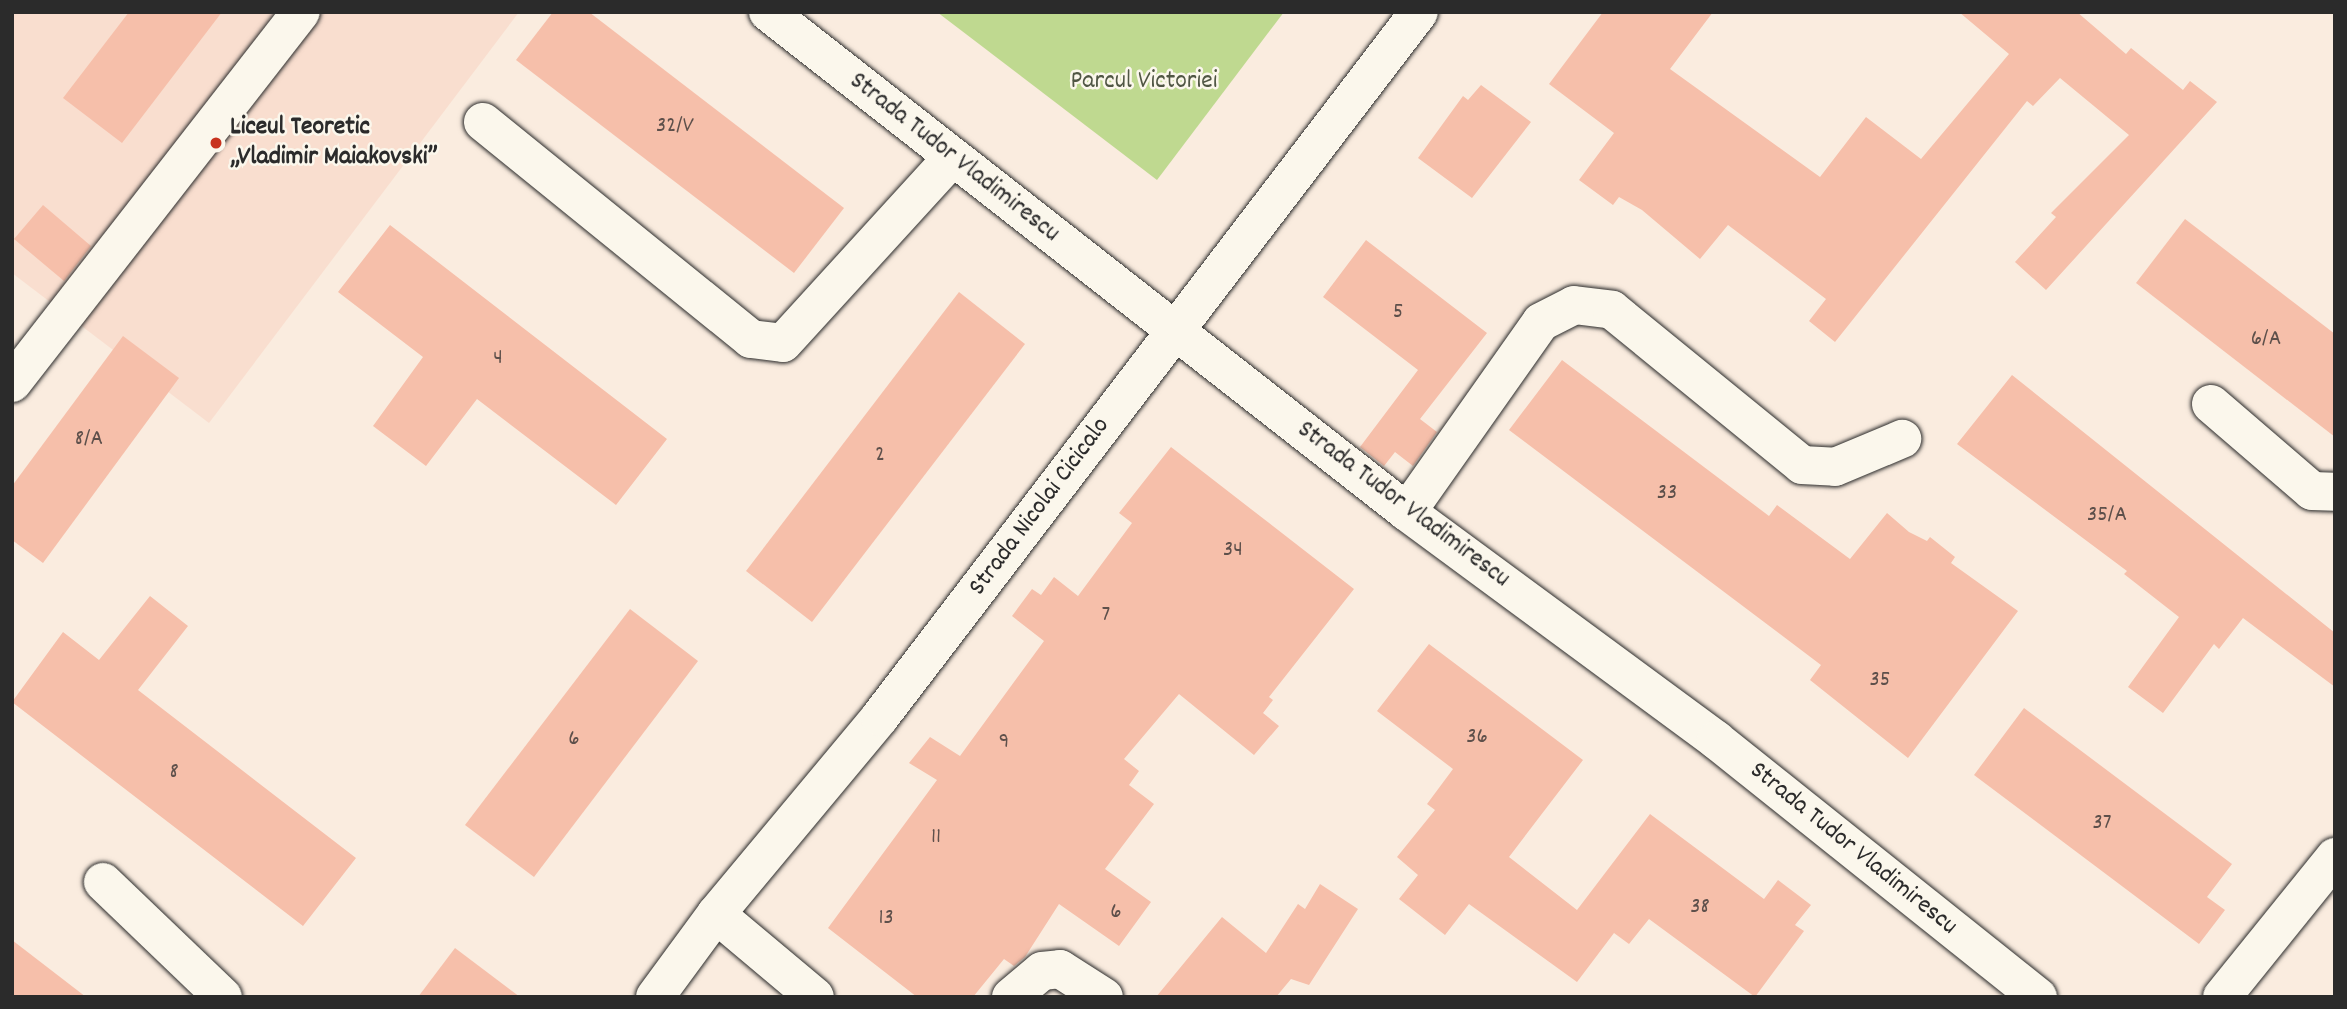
<!DOCTYPE html>
<html>
<head>
<meta charset="utf-8">
<style>
	body { margin:0 }
	#map { position:relative; width:2347px; height:1009px; overflow:hidden; background:#faecdf; font-family:Dekko,sans-serif }
	div>[style] { position:absolute }
	.built>* { inset:0; background:#f9decf }
	.green>* { inset:0; background:#bfd990 }
	.building>* { inset:0; background:#f6bfaa }
	.roads { filter:drop-shadow(0 0 2px #2b2b2b) drop-shadow(0 0 2px #2b2b2b) }
	.minor>* { height:38px; margin:-19px; padding:0 19px; transform-origin:19px; border-radius:19px; background:#fbf7ec }
	.dots>* { width:19px; height:19px; translate:-50% -50%; box-sizing:border-box; border:4px solid #fbf7ec; border-radius:50% }
	span { translate:-50% -50%; white-space:nowrap; text-align:center; line-height:1.15; -webkit-text-stroke:5px #fbf7ec; paint-order:stroke }
	.number-label { font-size:23px; color:#5e504b }
	.number-label span { -webkit-text-stroke-width:0 }
	.park-label { font-size:26px; color:#505644 }
	.poi-label { font-size:26px; color:#2b2b2b; font-weight:700 }
	.left { translate:0 -50%; text-align:left }
	.street-label { font-size:26px; color:#2b2b2b }
	.frame { position:absolute; inset:0; border:14px solid #2b2b2b; pointer-events:none }
</style>
</head>
<body>
<div id="map">
	<div class="built">
		<i style="clip-path:polygon(12px 12px,519px 12px,209px 423px,12px 273px)"></i>
	</div>
	<div class="green">
		<i style="clip-path:polygon(937px 12px,1284px 12px,1157px 180px)"></i>
	</div>
	<div class="building">
		<i style="clip-path:polygon(129px 12px,222px 12px,122px 143px,63px 98px)"></i>
		<i style="clip-path:polygon(553px 12px,589px 12px,844px 208px,794px 273px,516px 60px)"></i>
		<i style="clip-path:polygon(1603px 12px,1713px 12px,1670px 69px,1820px 177px,1866px 117px,1921px 159px,2009px 54px,1959px 12px,2077px 12px,2126px 54px,2131px 48px,2183px 90px,2190px 81px,2217px 102px,2046px 290px,2015px 262px,2056px 217px,2051px 213px,2129px 135px,2060px 78px,2033px 106px,2027px 101px,1835px 342px,1809px 321px,1826px 299px,1728px 225px,1700px 259px,1642px 210px,1619px 197px,1613px 205px,1579px 180px,1614px 133px,1549px 84px)"></i>
		<i style="clip-path:polygon(1481px 85px,1531px 122px,1472px 198px,1418px 158px,1463px 96px,1468px 100px)"></i>
		<i style="clip-path:polygon(43px 205px,91px 246px,64px 281px,14px 239px)"></i>
		<i style="clip-path:polygon(2185px 219px,2335px 334px,2335px 437px,2136px 283px)"></i>
		<i style="clip-path:polygon(390px 225px,667px 439px,616px 505px,477px 399px,426px 466px,373px 426px,423px 357px,338px 292px)"></i>
		<i style="clip-path:polygon(1366px 240px,1487px 333px,1420px 419px,1437px 432px,1413px 466px,1395px 452px,1384px 466px,1360px 447px,1418px 370px,1323px 297px)"></i>
		<i style="clip-path:polygon(959px 292px,1025px 344px,812px 622px,746px 571px)"></i>
		<i style="clip-path:polygon(123px 336px,179px 378px,43px 563px,12px 540px,12px 486px)"></i>
		<i style="clip-path:polygon(1562px 360px,1769px 516px,1777px 505px,1850px 559px,1887px 513px,1909px 532px,1927px 541px,1930px 537px,1955px 557px,1951px 563px,2018px 611px,1908px 758px,1810px 680px,1821px 665px,1509px 430px)"></i>
		<i style="clip-path:polygon(2012px 375px,2335px 633px,2335px 687px,2243px 618px,2219px 649px,2214px 644px,2163px 713px,2128px 687px,2179px 617px,2124px 574px,2127px 571px,1957px 444px)"></i>
		<i style="clip-path:polygon(1171px 447px,1354px 589px,1269px 697px,1273px 700px,1263px 713px,1279px 726px,1254px 755px,1179px 694px,1124px 759px,1139px 771px,1129px 785px,1154px 804px,1105px 869px,1151px 902px,1119px 946px,1059px 904px,1025px 957px,1014px 966px,1004px 959px,973px 997px,917px 997px,828px 928px,937px 780px,909px 763px,930px 737px,960px 756px,1044px 641px,1012px 616px,1032px 589px,1041px 595px,1054px 577px,1078px 596px,1132px 523px,1119px 513px)"></i>
		<i style="clip-path:polygon(150px 596px,188px 626px,138px 690px,356px 858px,303px 926px,12px 702px,63px 632px,99px 660px)"></i>
		<i style="clip-path:polygon(630px 609px,698px 661px,534px 877px,465px 825px)"></i>
		<i style="clip-path:polygon(1429px 644px,1583px 760px,1509px 857px,1577px 910px,1650px 814px,1764px 899px,1778px 880px,1811px 905px,1795px 925px,1804px 931px,1755px 997px,1649px 919px,1629px 944px,1614px 933px,1577px 982px,1469px 904px,1445px 935px,1399px 899px,1418px 875px,1397px 857px,1435px 810px,1427px 804px,1453px 769px,1377px 711px)"></i>
		<i style="clip-path:polygon(2024px 708px,2232px 864px,2207px 897px,2225px 910px,2199px 944px,1974px 775px)"></i>
		<i style="clip-path:polygon(1320px 884px,1358px 909px,1309px 985px,1291px 979px,1276px 997px,1156px 997px,1222px 917px,1266px 953px,1298px 904px,1305px 909px)"></i>
		<i style="clip-path:polygon(12px 940px,86px 997px,12px 997px)"></i>
		<i style="clip-path:polygon(455px 948px,520px 997px,418px 997px)"></i>
	</div>
	<div class="roads">
		<div class="minor">
			<i style="left:768px;top:12px;width:811px;rotate:38.04deg"></i>
			<i style="left:1407px;top:512px;width:384px;rotate:36.4deg"></i>
			<i style="left:1716px;top:740px;width:412px;rotate:38.6deg"></i>
			<i style="left:483px;top:122px;width:345px;rotate:39deg"></i>
			<i style="left:751px;top:339px;width:32px;rotate:7deg"></i>
			<i style="left:783px;top:343px;width:251px;rotate:-47.6deg"></i>
			<i style="left:12px;top:383px;width:470px;rotate:-52.1deg"></i>
			<i style="left:2211px;top:404px;width:133px;rotate:40.7deg"></i>
			<i style="left:2312px;top:491px;width:23px;rotate:2deg"></i>
			<i style="left:1407px;top:512px;width:232px;rotate:-54.8deg"></i>
			<i style="left:1541px;top:322px;width:37px;rotate:-27deg"></i>
			<i style="left:1574px;top:305px;width:38px;rotate:7deg"></i>
			<i style="left:1612px;top:310px;width:245px;rotate:39.2deg"></i>
			<i style="left:1802px;top:465px;width:33px;rotate:3deg"></i>
			<i style="left:1835px;top:467px;width:73px;rotate:-22.7deg"></i>
			<i style="left:103px;top:882px;width:166px;rotate:43.8deg"></i>
			<i style="left:716px;top:914px;width:129px;rotate:40deg"></i>
			<i style="left:655px;top:997px;width:103px;rotate:-53.7deg"></i>
			<i style="left:716px;top:914px;width:256px;rotate:-50.2deg"></i>
			<i style="left:880px;top:717px;width:887px;rotate:-52.6deg"></i>
			<i style="left:1011px;top:997px;width:40px;rotate:-40deg"></i>
			<i style="left:1042px;top:971px;width:18px;rotate:-6deg"></i>
			<i style="left:1060px;top:969px;width:52px;rotate:32.5deg"></i>
			<i style="left:2222px;top:997px;width:180px;rotate:-51.1deg"></i>
		</div>
	</div>
	<div class="dots">
		<i style="left:216px;top:143px;background:#c8321e"></i>
	</div>
	<div class="number-label">
		<span style="left:675px;top:127px">32/V</span>
		<span style="left:1398px;top:313px">5</span>
		<span style="left:2266px;top:340px">6/A</span>
		<span style="left:498px;top:359px">4</span>
		<span style="left:89px;top:440px">8/A</span>
		<span style="left:880px;top:456px">2</span>
		<span style="left:1667px;top:494px">33</span>
		<span style="left:2107px;top:516px">35/A</span>
		<span style="left:1233px;top:551px">34</span>
		<span style="left:1106px;top:616px">7</span>
		<span style="left:1880px;top:681px">35</span>
		<span style="left:1477px;top:738px">36</span>
		<span style="left:574px;top:740px">6</span>
		<span style="left:1004px;top:743px">9</span>
		<span style="left:174px;top:773px">8</span>
		<span style="left:2102px;top:824px">37</span>
		<span style="left:936px;top:838px">11</span>
		<span style="left:1700px;top:908px">38</span>
		<span style="left:1116px;top:913px">6</span>
		<span style="left:886px;top:919px">13</span>
	</div>
	<div class="park-label">
		<span style="left:1144px;top:82px">Parcul Victoriei</span>
	</div>
	<div class="poi-label">
		<span class="left" style="left:230px;top:143px">Liceul Teoretic<br>„Vladimir Maiakovski”</span>
	</div>
	<div class="street-label">
		<span style="left:954px;top:158px;rotate:38deg">Strada Tudor Vladimirescu</span>
		<span style="left:1403px;top:505px;rotate:37deg">Strada Tudor Vladimirescu</span>
		<span style="left:1040px;top:507px;rotate:-53deg">Strada Nicolai Cicicalo</span>
		<span style="left:1853px;top:849px;rotate:39deg">Strada Tudor Vladimirescu</span>
	</div>
	<div class="frame"></div>
</div>
</body>
</html>
